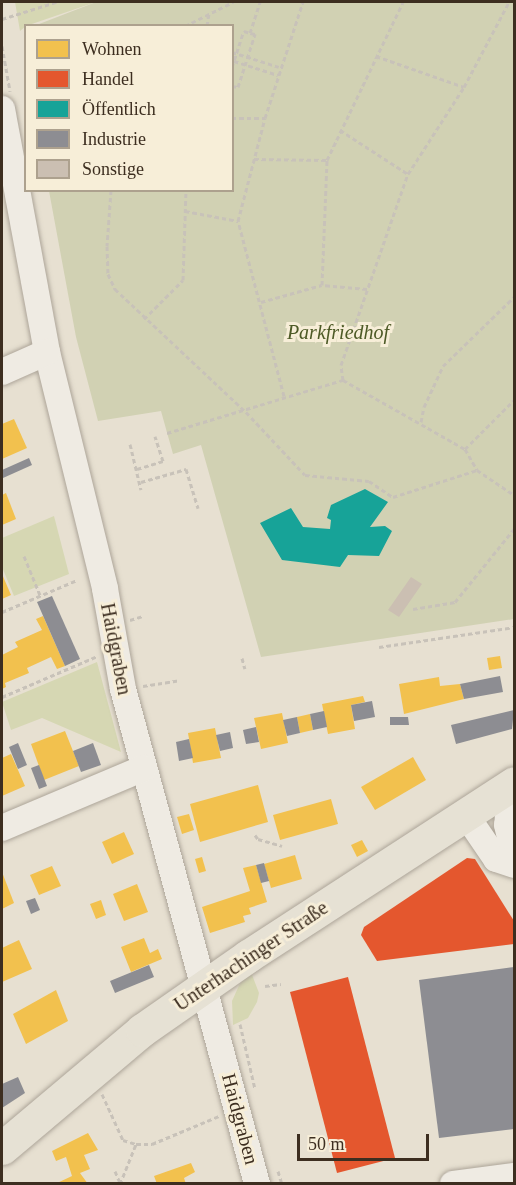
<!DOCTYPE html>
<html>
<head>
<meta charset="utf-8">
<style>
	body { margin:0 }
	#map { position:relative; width:516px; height:1185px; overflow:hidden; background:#e7e0d1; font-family:Georgia,serif }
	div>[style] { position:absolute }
	.green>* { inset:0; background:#d6d7b3 }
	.cemetery>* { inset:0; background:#d1d1b3 }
	.homes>* { inset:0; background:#f2c14e }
	.shops>* { inset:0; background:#e4572e }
	.public>* { inset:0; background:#17a398 }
	.industry>* { inset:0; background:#8d8d92 }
	.building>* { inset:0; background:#cbbfb2 }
	.path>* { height:3px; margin-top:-1.5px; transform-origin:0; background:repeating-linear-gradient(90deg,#c8c2b9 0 4.5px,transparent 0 7.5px) }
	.roads { filter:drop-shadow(0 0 2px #ada599) drop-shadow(0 0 2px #ada599) }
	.minor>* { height:26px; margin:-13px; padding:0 13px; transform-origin:13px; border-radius:13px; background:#efebe3 }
	.major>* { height:33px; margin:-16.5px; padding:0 16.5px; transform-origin:16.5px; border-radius:16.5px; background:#e6e1d4 }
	span { translate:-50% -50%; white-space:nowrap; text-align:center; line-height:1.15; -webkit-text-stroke:6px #f7eed8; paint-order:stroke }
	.park-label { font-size:20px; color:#4d5a26; font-style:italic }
	.street-label { font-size:20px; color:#3d2e20 }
	.frame { position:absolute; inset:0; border:3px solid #3d2e20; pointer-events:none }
	.legend { position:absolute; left:24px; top:24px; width:210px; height:168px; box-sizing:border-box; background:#f7eed8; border:2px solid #ada18e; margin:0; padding:8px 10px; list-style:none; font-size:18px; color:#3d2e20 }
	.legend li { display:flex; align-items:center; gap:12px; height:30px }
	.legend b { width:30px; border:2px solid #ada18e }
	.scale { position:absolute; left:297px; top:1134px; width:132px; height:27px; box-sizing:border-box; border:3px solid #3d2e20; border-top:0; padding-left:8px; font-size:18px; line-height:21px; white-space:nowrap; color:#3d2e20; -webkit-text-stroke:4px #f7eed8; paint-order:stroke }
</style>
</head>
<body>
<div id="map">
	<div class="green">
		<i style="clip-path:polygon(15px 2px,96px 2px,26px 26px,20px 31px)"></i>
		<i style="clip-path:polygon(54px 516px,69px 574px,14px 596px,2px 567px,2px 538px)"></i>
		<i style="clip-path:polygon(97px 662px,121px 752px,42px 718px,11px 730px,2px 702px)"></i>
		<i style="clip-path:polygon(251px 972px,259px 993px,257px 1002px,248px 1018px,233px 1025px,232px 1001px,242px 979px)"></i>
	</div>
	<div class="cemetery">
		<i style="clip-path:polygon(96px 2px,514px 2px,514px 619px,261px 657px,201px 445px,173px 454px,161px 411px,98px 421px,76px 337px,49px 191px,232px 190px,232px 26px,34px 26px)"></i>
	</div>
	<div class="homes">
		<i style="clip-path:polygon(14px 419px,27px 448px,2px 459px,2px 424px)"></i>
		<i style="clip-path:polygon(6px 493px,16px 519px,2px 525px,2px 495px)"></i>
		<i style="clip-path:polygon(2px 574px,11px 595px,2px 599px)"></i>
		<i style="clip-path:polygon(43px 616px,65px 666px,57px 669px,51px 657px,27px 668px,29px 673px,5px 683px,6px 687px,2px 689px,2px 655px,18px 647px,15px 642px,42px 630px,36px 619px)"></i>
		<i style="clip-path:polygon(500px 656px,502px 668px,489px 670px,487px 658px)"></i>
		<i style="clip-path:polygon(439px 677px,440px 686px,460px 684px,464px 699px,404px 714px,399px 684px)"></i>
		<i style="clip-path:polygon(363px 696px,365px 702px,351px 705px,355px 729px,328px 734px,322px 704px)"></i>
		<i style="clip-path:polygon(282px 713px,288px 743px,261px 749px,254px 718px)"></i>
		<i style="clip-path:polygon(310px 714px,313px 730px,300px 733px,297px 717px)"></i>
		<i style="clip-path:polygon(215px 728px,221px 758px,193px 763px,188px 733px)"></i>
		<i style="clip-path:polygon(65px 731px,79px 766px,44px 780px,31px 744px)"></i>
		<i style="clip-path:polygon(11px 754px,25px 786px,2px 796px,2px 758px)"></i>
		<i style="clip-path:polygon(413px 757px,426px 780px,375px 810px,361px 787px)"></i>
		<i style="clip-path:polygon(258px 785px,268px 822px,200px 842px,190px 804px)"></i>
		<i style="clip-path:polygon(331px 799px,338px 824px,280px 840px,273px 815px)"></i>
		<i style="clip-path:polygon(189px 814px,194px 830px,182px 834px,177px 817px)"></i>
		<i style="clip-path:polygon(124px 832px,134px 854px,112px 864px,102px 842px)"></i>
		<i style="clip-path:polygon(362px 840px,368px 851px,357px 857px,351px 845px)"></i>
		<i style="clip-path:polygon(295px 855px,302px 879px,271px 888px,264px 864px)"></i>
		<i style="clip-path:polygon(202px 857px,206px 871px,199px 873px,195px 859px)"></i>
		<i style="clip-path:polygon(256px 865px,267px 902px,249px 908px,251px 914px,243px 916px,245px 922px,210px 933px,202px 907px,250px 891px,243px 868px)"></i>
		<i style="clip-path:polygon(52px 866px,61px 886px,39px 895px,30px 875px)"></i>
		<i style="clip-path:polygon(2px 872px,14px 903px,2px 909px)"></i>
		<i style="clip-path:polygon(137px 884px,148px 912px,124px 921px,113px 894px)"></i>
		<i style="clip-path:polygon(101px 900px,106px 915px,96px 919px,90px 904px)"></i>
		<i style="clip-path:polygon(144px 938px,150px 953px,158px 949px,162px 959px,131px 972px,121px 947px)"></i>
		<i style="clip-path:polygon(19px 940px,32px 969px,2px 982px,2px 948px)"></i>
		<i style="clip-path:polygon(56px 990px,68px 1021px,26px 1044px,13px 1014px)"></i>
		<i style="clip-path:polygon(88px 1133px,98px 1150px,84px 1155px,90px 1169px,80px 1173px,88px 1184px,55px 1184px,72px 1176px,66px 1157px,56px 1161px,52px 1151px)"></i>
		<i style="clip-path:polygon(191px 1163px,195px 1172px,184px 1178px,186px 1184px,157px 1184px,154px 1176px)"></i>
	</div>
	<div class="shops">
		<i style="clip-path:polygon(467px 858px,475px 859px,514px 921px,514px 944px,377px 961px,361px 935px,364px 927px)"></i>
		<i style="clip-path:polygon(348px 977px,395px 1158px,337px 1173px,290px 992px)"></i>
	</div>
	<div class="public">
		<i style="clip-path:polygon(365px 489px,388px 502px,370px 527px,385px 526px,392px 531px,379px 556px,348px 555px,340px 567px,282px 560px,260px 523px,291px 508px,303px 527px,330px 529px,331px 520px,327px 518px,331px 505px)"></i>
	</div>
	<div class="industry">
		<i style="clip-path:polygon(29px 458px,32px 465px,3px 478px,2px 470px)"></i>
		<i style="clip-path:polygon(52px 596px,80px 659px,65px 666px,37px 602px)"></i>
		<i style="clip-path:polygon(500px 676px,503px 692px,464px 699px,460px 684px)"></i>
		<i style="clip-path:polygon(372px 701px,375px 717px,354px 721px,351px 705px)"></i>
		<i style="clip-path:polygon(514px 710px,512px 729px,456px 744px,451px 725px)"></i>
		<i style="clip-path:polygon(324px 711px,327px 727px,313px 730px,310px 714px)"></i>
		<i style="clip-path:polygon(297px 717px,300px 733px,287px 736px,283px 720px)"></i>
		<i style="clip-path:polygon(390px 717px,408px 717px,409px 725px,390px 725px)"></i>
		<i style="clip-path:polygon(256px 727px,259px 742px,246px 744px,243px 730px)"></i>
		<i style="clip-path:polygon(230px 732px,233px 748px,220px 751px,216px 735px)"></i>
		<i style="clip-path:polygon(189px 739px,193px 758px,179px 761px,176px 742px)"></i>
		<i style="clip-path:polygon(18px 743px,27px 765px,18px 769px,9px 747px)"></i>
		<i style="clip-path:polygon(93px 743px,101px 765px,81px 772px,73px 751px)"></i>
		<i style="clip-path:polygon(39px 765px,47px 786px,39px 789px,31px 768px)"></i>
		<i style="clip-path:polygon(264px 863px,269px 881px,261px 883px,256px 865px)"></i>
		<i style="clip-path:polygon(35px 898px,40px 910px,31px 914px,26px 901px)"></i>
		<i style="clip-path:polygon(149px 965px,154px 977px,115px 993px,110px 981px)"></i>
		<i style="clip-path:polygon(514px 967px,514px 1129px,439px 1138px,419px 980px)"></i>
		<i style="clip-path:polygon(18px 1077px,25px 1093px,2px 1108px,2px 1084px)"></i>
	</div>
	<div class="building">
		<i style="clip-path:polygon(411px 577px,422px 584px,399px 617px,388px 610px)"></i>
	</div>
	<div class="path">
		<i style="left:2px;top:19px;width:57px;rotate:-17.5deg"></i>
		<i style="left:185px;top:26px;width:54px;rotate:-26.6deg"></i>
		<i style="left:207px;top:26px;width:12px;rotate:-81deg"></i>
		<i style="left:2px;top:46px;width:46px;rotate:79.9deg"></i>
		<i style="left:232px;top:52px;width:49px;rotate:17.7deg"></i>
		<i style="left:376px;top:56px;width:93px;rotate:19.4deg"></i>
		<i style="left:234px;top:61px;width:46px;rotate:17.7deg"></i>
		<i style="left:232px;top:67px;width:38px;rotate:-72deg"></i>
		<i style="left:244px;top:31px;width:6px;rotate:18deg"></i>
		<i style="left:250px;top:33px;width:33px;rotate:-72deg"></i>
		<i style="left:232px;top:86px;width:6px;rotate:9deg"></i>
		<i style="left:238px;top:87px;width:56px;rotate:-72.2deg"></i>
		<i style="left:255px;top:34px;width:5px;rotate:-169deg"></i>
		<i style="left:232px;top:118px;width:33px"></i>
		<i style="left:340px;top:130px;width:81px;rotate:32.9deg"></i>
		<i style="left:254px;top:159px;width:73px;rotate:0.8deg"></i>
		<i style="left:111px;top:190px;width:56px;rotate:94.1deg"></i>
		<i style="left:107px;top:246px;width:28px;rotate:88deg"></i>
		<i style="left:108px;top:274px;width:17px;rotate:65deg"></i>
		<i style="left:115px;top:289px;width:180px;rotate:43.2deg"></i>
		<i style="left:246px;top:412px;width:86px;rotate:46.9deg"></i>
		<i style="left:305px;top:475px;width:64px;rotate:5.4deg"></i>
		<i style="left:369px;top:481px;width:29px;rotate:34deg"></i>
		<i style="left:393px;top:497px;width:88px;rotate:-17.8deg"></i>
		<i style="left:185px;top:211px;width:54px;rotate:10.7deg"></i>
		<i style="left:367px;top:289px;width:45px;rotate:-174.9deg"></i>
		<i style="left:322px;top:285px;width:125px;rotate:-87.7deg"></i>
		<i style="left:327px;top:160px;width:175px;rotate:-64.3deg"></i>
		<i style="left:261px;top:302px;width:63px;rotate:-15.6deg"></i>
		<i style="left:144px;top:319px;width:55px;rotate:-45deg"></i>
		<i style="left:183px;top:280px;width:90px;rotate:-88.1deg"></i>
		<i style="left:343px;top:380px;width:15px;rotate:-98deg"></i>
		<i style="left:341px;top:365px;width:202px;rotate:-70.7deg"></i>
		<i style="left:408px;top:174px;width:103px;rotate:-57.2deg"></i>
		<i style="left:464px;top:87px;width:96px;rotate:-62.1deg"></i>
		<i style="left:284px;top:396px;width:181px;rotate:-104.7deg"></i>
		<i style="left:238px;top:221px;width:106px;rotate:-75.3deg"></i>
		<i style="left:265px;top:118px;width:122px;rotate:-71.9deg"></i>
		<i style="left:421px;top:422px;width:15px;rotate:-79deg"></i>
		<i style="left:424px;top:407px;width:45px;rotate:-65.1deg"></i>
		<i style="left:443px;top:366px;width:99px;rotate:-44.2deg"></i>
		<i style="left:167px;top:433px;width:184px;rotate:-16.8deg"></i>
		<i style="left:343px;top:380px;width:140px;rotate:29.5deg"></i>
		<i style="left:465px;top:449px;width:24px;rotate:60deg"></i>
		<i style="left:477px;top:470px;width:45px;rotate:34deg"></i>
		<i style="left:130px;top:444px;width:47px;rotate:76.6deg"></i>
		<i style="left:465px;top:449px;width:69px;rotate:-45deg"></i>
		<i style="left:137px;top:469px;width:27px;rotate:-17deg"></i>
		<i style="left:163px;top:461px;width:26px;rotate:-108deg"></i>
		<i style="left:141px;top:482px;width:47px;rotate:-16.1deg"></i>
		<i style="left:186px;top:469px;width:41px;rotate:72.9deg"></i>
		<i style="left:24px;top:556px;width:42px;rotate:67.7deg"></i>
		<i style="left:413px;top:609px;width:43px;rotate:-9.5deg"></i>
		<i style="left:455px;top:602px;width:94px;rotate:-51.1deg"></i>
		<i style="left:2px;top:612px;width:82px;rotate:-23.1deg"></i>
		<i style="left:130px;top:620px;width:14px;rotate:-17deg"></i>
		<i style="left:379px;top:647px;width:136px;rotate:-8.4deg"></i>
		<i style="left:242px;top:658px;width:11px;rotate:75deg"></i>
		<i style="left:143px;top:686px;width:37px;rotate:-9deg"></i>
		<i style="left:2px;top:697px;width:103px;rotate:-23.3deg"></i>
		<i style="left:255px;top:835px;width:5px;rotate:53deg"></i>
		<i style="left:258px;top:839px;width:25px;rotate:16deg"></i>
		<i style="left:265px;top:986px;width:16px;rotate:-7deg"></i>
		<i style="left:240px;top:1024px;width:67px;rotate:77deg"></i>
		<i style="left:102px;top:1094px;width:51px;rotate:65.5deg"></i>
		<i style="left:123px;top:1140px;width:14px;rotate:17deg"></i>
		<i style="left:136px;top:1144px;width:16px"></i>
		<i style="left:152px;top:1144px;width:73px;rotate:-22.7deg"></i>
		<i style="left:115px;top:1171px;width:13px;rotate:67deg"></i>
		<i style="left:278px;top:1171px;width:14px;rotate:73deg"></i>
		<i style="left:120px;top:1184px;width:43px;rotate:-68.2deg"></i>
	</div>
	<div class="roads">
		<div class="minor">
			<i style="left:2px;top:109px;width:247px;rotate:79.5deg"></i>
			<i style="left:47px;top:352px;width:244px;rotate:76.2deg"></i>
			<i style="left:105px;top:589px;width:102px;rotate:79.8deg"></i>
			<i style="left:123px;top:689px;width:513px;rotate:74.85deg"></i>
			<i style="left:2px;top:372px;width:49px;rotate:-24deg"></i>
			<i style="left:510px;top:786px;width:39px;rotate:94deg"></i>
			<i style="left:507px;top:825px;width:30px;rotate:76deg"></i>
			<i style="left:466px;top:815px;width:53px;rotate:55.7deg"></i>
			<i style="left:496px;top:859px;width:19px;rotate:18deg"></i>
			<i style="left:2px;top:828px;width:154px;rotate:-22.9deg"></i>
			<i style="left:453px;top:1184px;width:62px;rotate:-7.5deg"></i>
		</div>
		<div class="major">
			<i style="left:2px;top:1148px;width:183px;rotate:-40.1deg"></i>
			<i style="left:142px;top:1030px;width:129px;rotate:-34.9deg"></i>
			<i style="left:248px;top:956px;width:317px;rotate:-33deg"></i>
		</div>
	</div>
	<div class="park-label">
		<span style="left:338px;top:332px">Parkfriedhof</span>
	</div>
	<div class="street-label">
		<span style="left:116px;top:649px;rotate:79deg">Haidgraben</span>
		<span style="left:251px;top:956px;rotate:-34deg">Unterhachinger Straße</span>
		<span style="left:240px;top:1119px;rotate:75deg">Haidgraben</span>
	</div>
	<div class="frame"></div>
	<ul class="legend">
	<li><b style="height:16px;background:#f2c14e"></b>Wohnen</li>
	<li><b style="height:16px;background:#e4572e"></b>Handel</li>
	<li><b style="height:16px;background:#17a398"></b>Öffentlich</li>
	<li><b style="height:16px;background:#8d8d92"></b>Industrie</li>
	<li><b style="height:16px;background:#cbbfb2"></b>Sonstige</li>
	</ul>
	<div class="scale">50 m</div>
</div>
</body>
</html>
